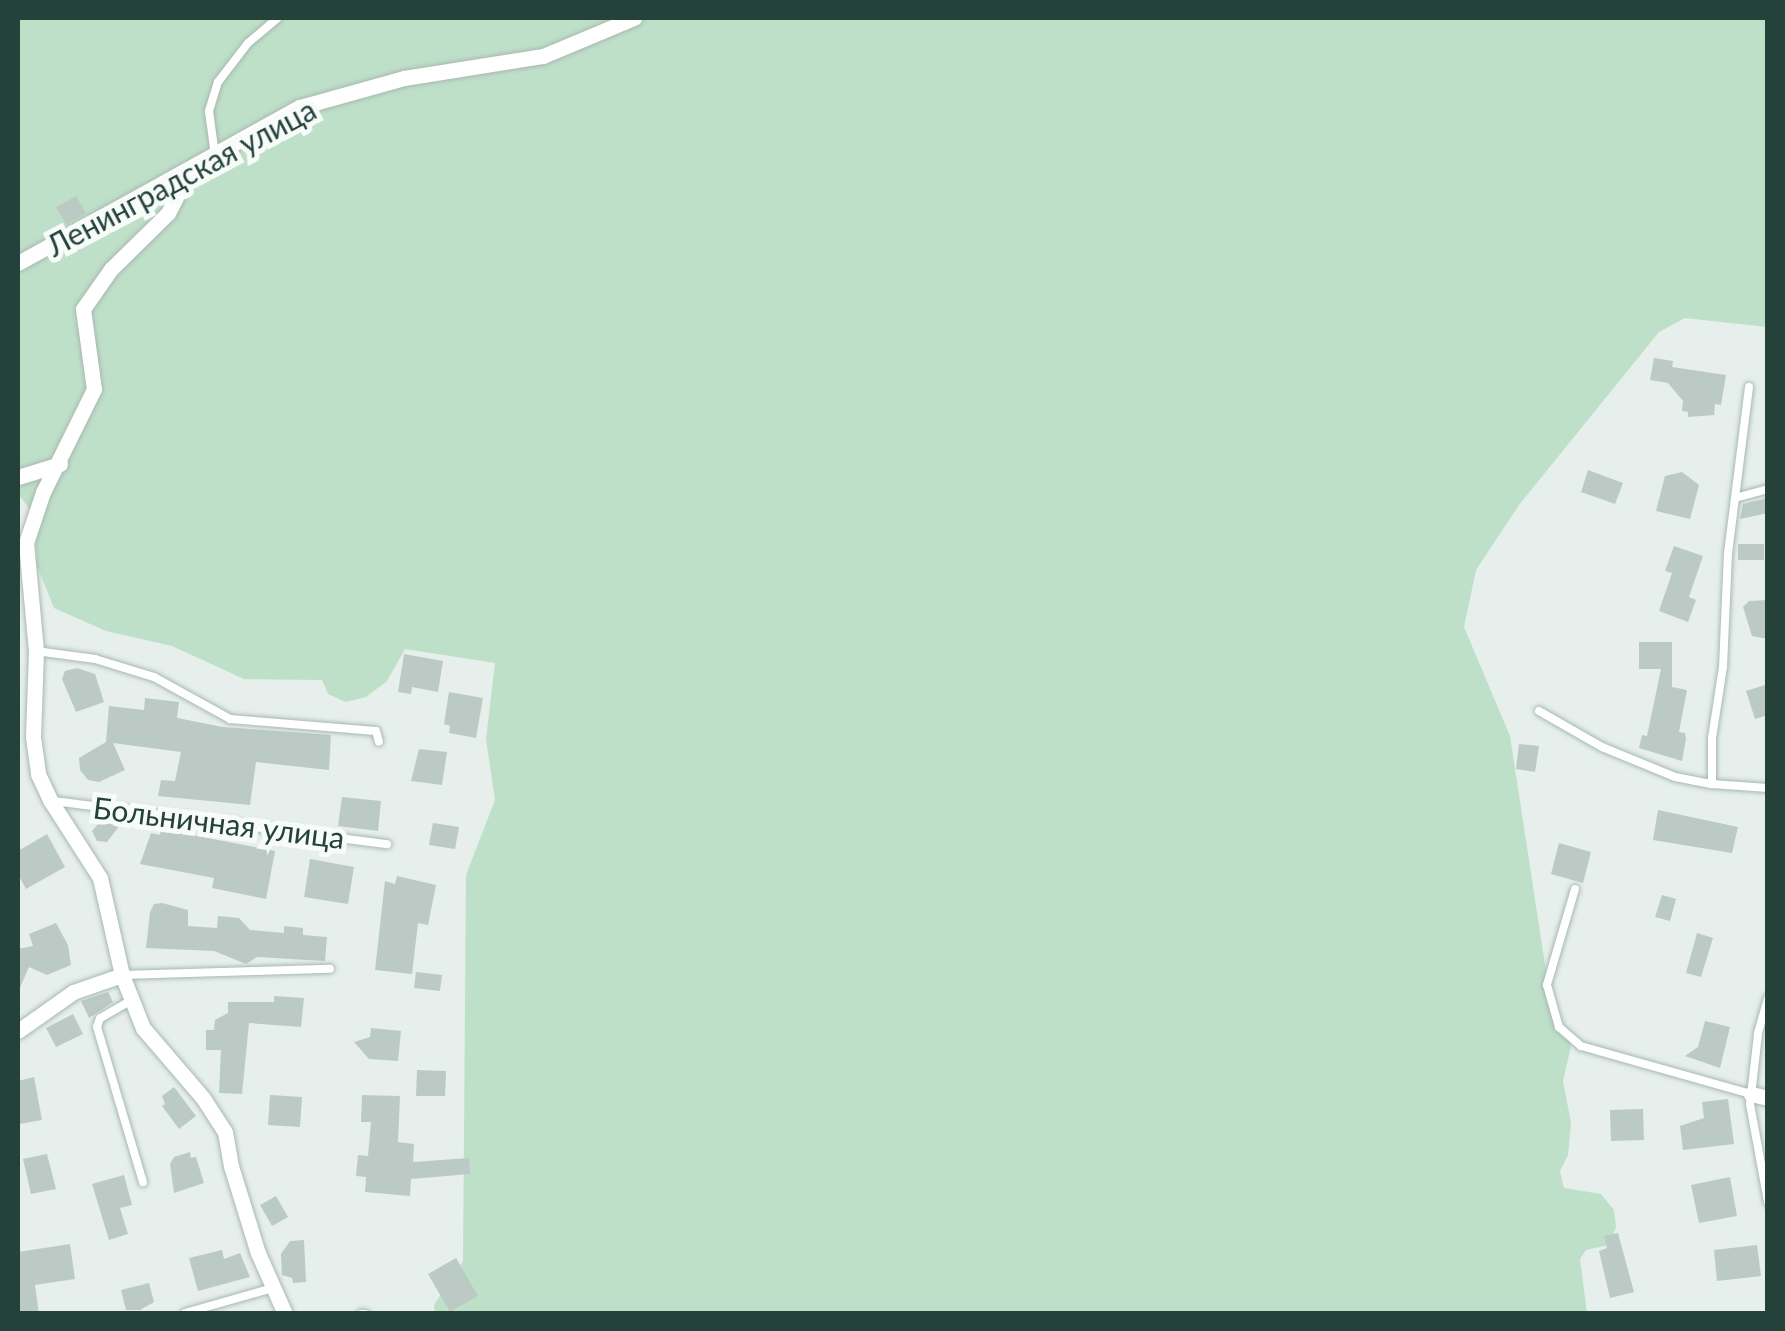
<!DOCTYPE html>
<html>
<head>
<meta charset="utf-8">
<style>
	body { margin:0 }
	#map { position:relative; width:1785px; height:1331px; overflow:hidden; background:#e6efeb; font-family:Lato,sans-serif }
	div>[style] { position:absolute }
	.green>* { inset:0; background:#bfe0c8 }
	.building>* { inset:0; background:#bbcac4 }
	.roads { filter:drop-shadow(0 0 2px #a8b8b2) drop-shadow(0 0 2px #a8b8b2) }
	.service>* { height:8px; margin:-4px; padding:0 4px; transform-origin:4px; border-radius:4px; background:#fff }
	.minor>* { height:15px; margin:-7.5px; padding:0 7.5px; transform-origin:7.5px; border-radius:7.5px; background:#fff }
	span { translate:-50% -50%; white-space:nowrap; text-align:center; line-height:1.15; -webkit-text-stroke:10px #f7fbf9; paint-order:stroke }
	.street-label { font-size:30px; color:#24423a }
	.frame { position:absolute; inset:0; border:20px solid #24423a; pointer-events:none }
</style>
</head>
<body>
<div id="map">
	<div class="green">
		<i style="clip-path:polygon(18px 18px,1767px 18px,1767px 327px,1685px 318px,1659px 332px,1519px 505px,1476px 570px,1464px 627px,1510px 736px,1549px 991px,1571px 1046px,1563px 1081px,1571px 1123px,1568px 1155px,1560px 1171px,1564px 1188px,1601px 1194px,1614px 1210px,1616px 1227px,1609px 1245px,1586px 1250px,1580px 1259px,1587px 1313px,435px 1313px,434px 1305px,463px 1261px,466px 875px,495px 800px,486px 739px,495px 663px,405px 649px,387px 681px,366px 697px,346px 702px,328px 694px,322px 680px,244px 679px,172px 646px,106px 631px,54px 608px,37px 566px,35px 516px,18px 494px)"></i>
	</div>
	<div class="building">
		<i style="clip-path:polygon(76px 196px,86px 213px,66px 224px,56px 207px)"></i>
		<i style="clip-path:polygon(1654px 358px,1673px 361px,1672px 367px,1726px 375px,1721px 405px,1715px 404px,1714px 415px,1688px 417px,1688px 412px,1682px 411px,1683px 401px,1668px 383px,1650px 380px)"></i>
		<i style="clip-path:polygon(1588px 470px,1623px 483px,1615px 504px,1581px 492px)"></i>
		<i style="clip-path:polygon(1682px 472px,1699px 485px,1690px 519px,1656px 511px,1665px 476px)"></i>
		<i style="clip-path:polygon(1768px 498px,1768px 513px,1740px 519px,1743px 504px)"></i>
		<i style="clip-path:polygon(1738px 544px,1764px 544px,1764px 560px,1738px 560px)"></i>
		<i style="clip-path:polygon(1674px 546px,1703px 556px,1689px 597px,1696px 600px,1688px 622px,1659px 611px,1672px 573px,1665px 571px)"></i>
		<i style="clip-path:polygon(1768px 600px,1768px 639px,1752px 636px,1743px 607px,1749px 601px)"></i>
		<i style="clip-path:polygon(1639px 642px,1672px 642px,1672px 687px,1687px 690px,1679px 732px,1685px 733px,1686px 739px,1682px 761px,1639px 748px,1642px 735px,1647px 736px,1661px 669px,1639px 669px)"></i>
		<i style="clip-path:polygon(404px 654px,443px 661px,438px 692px,412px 687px,411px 694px,398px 692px)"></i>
		<i style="clip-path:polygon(77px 668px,95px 674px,104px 702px,76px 712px,62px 679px,65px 671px)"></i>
		<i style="clip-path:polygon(1768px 684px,1768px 715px,1755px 719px,1746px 691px)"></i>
		<i style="clip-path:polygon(449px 692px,483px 698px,476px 738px,449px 733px,450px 726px,444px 724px)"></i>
		<i style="clip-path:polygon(145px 698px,179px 702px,177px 718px,223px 727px,331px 735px,329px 770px,256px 762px,250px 805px,158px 796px,161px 780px,175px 781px,181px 752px,113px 743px,125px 770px,99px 782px,88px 780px,80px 770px,79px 758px,106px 742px,109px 706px,144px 710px)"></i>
		<i style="clip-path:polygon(1519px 744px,1539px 746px,1535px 772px,1516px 769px)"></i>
		<i style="clip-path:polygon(419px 749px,447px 752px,442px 785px,411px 781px)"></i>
		<i style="clip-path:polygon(342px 797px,381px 801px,378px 831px,338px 826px)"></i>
		<i style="clip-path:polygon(1658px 810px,1738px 827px,1732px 853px,1653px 840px)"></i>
		<i style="clip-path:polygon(99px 823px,120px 825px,107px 842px,97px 841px,92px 831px)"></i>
		<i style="clip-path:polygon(433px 823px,459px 827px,455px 849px,429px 845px)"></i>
		<i style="clip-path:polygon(161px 829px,275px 851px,266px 899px,212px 888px,214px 878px,140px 864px,151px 833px,160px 835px)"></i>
		<i style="clip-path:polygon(47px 834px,65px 867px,26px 889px,18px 874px,18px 851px)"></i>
		<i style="clip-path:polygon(1559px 843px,1591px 852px,1583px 883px,1551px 874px)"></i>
		<i style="clip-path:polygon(310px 859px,354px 867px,348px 904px,304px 897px)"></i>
		<i style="clip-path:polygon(397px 876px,436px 885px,428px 925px,418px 923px,412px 974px,375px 970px,385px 881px,395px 884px)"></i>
		<i style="clip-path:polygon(1662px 895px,1676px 899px,1670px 921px,1655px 917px)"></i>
		<i style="clip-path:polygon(162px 903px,188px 910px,188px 926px,217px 928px,218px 916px,239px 918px,250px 930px,284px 933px,284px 926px,303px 928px,303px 935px,327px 937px,325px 961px,257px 957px,246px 964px,214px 951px,146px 948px,150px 912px,154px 904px)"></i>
		<i style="clip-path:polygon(56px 923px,68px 945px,71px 965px,47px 975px,29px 967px,18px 992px,18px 949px,33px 946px,29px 934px)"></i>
		<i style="clip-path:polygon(1697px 933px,1713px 938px,1701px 977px,1686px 973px)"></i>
		<i style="clip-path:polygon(416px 972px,442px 975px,440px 991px,414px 988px)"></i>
		<i style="clip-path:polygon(108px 992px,113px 1002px,89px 1018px,81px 1001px)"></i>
		<i style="clip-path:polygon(274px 996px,304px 998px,301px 1027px,249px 1023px,242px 1094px,219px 1093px,221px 1050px,206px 1050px,206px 1030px,214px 1030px,215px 1020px,228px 1013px,228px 1002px,274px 1002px)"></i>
		<i style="clip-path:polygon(73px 1014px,83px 1034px,56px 1047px,46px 1028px)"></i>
		<i style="clip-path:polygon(1705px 1021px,1730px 1027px,1720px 1068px,1685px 1056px,1698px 1047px)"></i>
		<i style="clip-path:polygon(371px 1028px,401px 1031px,398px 1061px,369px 1059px,354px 1042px,370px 1037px)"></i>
		<i style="clip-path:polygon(417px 1070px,446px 1071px,445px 1096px,416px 1096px)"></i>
		<i style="clip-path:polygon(34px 1077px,42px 1120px,20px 1124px,18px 1081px)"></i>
		<i style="clip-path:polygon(174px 1087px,196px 1116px,179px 1129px,162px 1106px,165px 1104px,162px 1096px)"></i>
		<i style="clip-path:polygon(270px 1095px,302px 1097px,300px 1127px,268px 1125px)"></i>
		<i style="clip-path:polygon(362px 1095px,400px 1096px,398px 1142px,414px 1144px,413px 1162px,469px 1158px,470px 1174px,411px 1179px,410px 1196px,365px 1192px,366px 1177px,356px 1176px,358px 1155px,368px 1156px,371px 1122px,361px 1122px)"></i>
		<i style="clip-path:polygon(1728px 1099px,1734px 1144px,1683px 1150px,1680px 1126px,1704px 1118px,1702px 1102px)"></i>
		<i style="clip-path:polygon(1643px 1109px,1644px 1140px,1611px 1141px,1610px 1110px)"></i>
		<i style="clip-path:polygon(190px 1152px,191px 1158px,196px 1157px,204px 1183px,174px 1193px,170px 1164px,174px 1157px)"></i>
		<i style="clip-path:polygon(47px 1154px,56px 1189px,31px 1194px,23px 1159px)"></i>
		<i style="clip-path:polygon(124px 1175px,132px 1205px,120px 1208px,128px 1234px,109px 1240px,92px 1184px)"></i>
		<i style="clip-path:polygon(1730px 1177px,1737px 1216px,1699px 1223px,1691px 1185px)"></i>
		<i style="clip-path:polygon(276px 1196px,288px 1217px,272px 1226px,260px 1205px)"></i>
		<i style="clip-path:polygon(1618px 1233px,1634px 1292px,1610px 1298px,1599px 1251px,1607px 1248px,1604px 1236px)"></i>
		<i style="clip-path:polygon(304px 1240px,306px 1282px,293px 1283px,292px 1278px,282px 1275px,281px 1254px,290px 1241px)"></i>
		<i style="clip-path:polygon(70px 1244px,75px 1279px,35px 1285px,39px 1314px,18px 1314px,18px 1252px)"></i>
		<i style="clip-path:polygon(1757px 1245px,1761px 1276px,1717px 1281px,1714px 1250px)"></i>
		<i style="clip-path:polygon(222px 1250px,224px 1259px,240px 1253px,250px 1277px,198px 1291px,189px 1258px)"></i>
		<i style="clip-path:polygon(456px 1258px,478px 1296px,450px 1312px,428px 1274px)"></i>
		<i style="clip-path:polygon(149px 1283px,154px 1302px,140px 1310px,126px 1310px,121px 1290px)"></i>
	</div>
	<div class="roads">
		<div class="service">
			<i style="left:215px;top:155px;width:44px;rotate:-97.8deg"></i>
			<i style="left:209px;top:111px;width:30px;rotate:-73deg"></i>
			<i style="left:218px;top:82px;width:49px;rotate:-52.4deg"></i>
			<i style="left:248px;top:43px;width:39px;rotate:-40deg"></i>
			<i style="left:1749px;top:387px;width:167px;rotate:97.2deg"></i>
			<i style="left:1728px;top:553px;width:114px;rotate:92.5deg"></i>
			<i style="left:1723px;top:667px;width:72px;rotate:98.8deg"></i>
			<i style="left:1712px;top:738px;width:46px;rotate:90deg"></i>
			<i style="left:1712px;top:784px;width:56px;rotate:4.1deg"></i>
			<i style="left:1735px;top:498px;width:34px;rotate:-15deg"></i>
			<i style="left:36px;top:651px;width:60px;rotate:7.7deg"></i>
			<i style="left:95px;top:659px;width:62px;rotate:17deg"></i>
			<i style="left:154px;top:677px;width:87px;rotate:28.9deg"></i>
			<i style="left:230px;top:719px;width:146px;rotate:4.7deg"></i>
			<i style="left:376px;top:731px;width:11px;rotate:75deg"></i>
			<i style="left:1539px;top:711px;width:73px;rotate:29.7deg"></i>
			<i style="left:1602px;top:747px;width:79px;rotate:22.3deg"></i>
			<i style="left:1675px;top:777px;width:38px;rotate:11deg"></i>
			<i style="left:54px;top:801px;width:336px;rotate:7.4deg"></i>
			<i style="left:1575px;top:889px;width:100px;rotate:106.3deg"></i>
			<i style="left:1547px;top:985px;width:44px;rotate:74.1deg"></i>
			<i style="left:1559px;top:1027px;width:29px;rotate:41deg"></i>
			<i style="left:1581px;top:1046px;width:177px;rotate:15.8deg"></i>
			<i style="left:122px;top:975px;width:208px;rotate:-1.7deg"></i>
			<i style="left:1768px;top:998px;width:37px;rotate:106deg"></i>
			<i style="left:1758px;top:1034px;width:70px;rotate:96.5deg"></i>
			<i style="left:1750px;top:1104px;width:100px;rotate:79.6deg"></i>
			<i style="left:130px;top:1001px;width:34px;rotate:150deg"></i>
			<i style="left:100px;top:1018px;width:9px;rotate:108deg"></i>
			<i style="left:97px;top:1027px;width:162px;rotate:73.5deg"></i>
			<i style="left:185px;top:1313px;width:91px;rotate:-15.9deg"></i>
			<i style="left:361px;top:1314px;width:4px"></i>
		</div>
		<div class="minor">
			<i style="left:190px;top:170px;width:48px;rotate:117.1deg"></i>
			<i style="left:168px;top:213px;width:80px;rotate:135.5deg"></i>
			<i style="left:111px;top:269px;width:49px;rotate:125deg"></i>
			<i style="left:83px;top:309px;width:81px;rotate:82.2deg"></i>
			<i style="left:94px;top:389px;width:115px;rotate:116.3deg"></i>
			<i style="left:43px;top:492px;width:54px;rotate:108.4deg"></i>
			<i style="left:26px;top:543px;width:108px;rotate:84.7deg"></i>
			<i style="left:36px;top:651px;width:86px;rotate:92deg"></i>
			<i style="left:33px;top:737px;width:37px;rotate:82deg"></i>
			<i style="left:38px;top:774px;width:29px;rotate:65deg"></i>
			<i style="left:50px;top:800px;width:93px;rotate:57.3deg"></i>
			<i style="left:100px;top:878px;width:99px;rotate:77.2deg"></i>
			<i style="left:122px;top:975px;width:57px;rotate:68.4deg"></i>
			<i style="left:143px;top:1028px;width:92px;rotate:49.4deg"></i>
			<i style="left:203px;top:1098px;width:40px;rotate:57.1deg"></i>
			<i style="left:225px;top:1132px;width:35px;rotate:80deg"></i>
			<i style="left:231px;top:1166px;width:91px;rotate:72.8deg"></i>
			<i style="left:258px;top:1253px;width:67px;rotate:66.1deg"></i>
			<i style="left:18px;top:263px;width:322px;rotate:-29deg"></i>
			<i style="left:300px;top:107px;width:108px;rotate:-15.6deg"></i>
			<i style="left:404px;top:78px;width:141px;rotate:-9deg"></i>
			<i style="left:543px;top:56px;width:99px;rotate:-22.7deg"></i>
			<i style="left:18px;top:477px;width:44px;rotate:-17.2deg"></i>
			<i style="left:18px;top:1031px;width:67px;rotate:-35.3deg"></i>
			<i style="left:73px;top:992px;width:52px;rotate:-19.1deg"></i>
			<i style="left:1751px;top:1094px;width:17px;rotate:13deg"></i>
		</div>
	</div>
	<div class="street-label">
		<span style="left:181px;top:177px;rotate:-28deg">Ленинградская улица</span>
		<span style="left:219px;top:822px;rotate:7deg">Больничная улица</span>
	</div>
	<div class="frame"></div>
</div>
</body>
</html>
